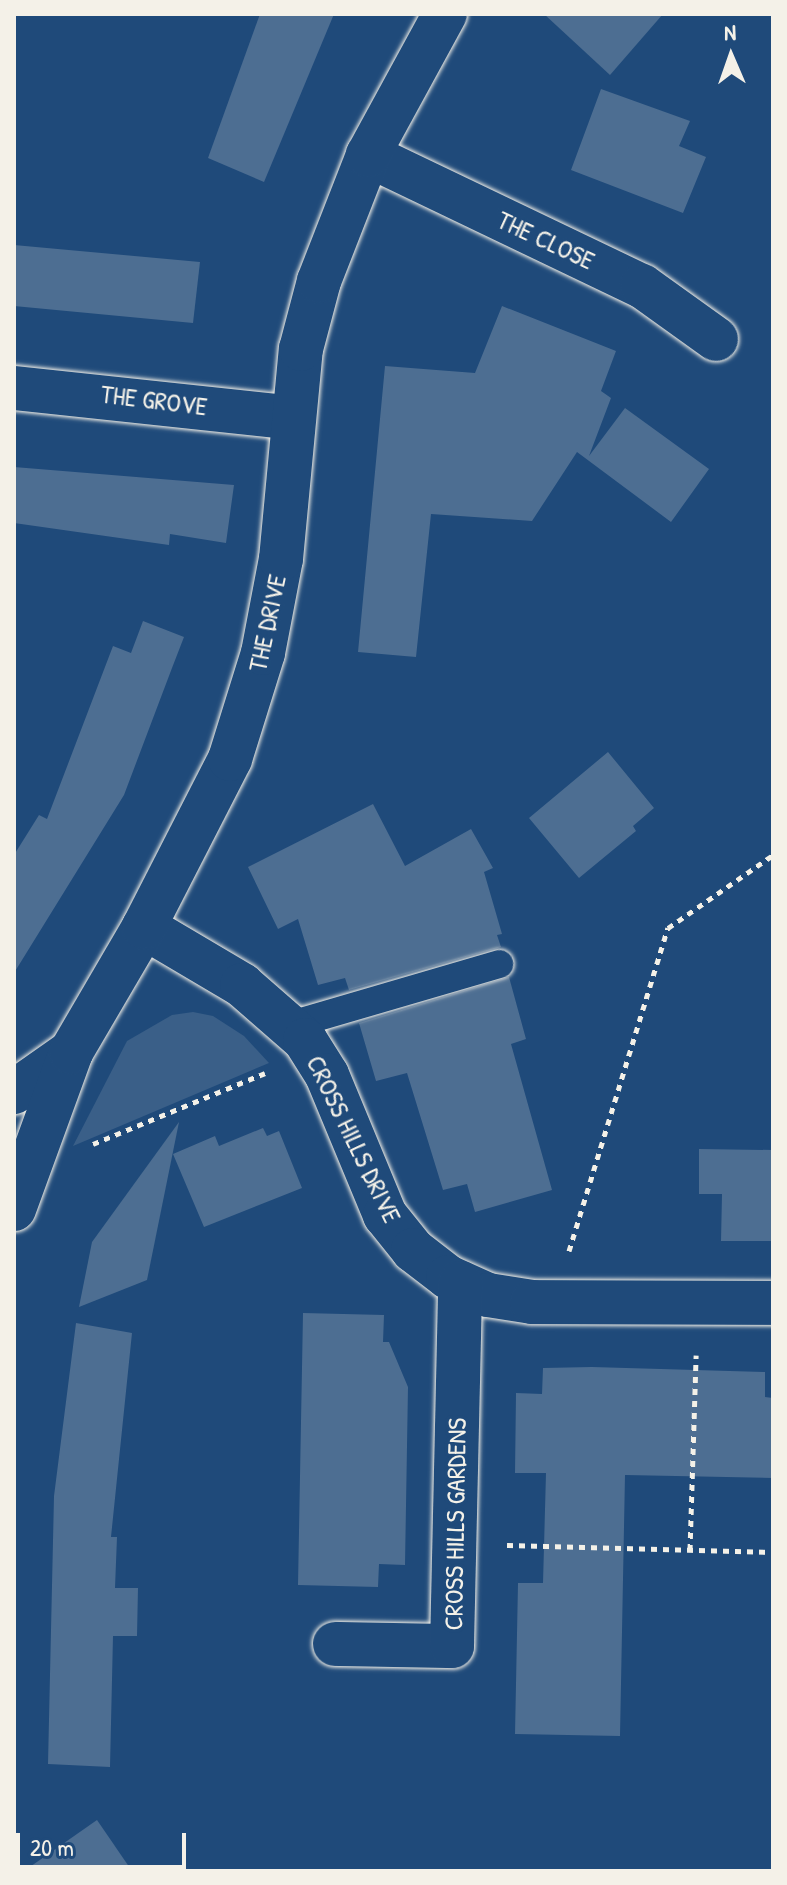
<!DOCTYPE html>
<html>
<head>
<meta charset="utf-8">
<style>
	body { margin:0 }
	#map { position:relative; width:787px; height:1885px; overflow:hidden; background:#1f4a7a; font-family:"Patrick Hand",sans-serif }
	div>[style] { position:absolute }
	.green>* { inset:0; background:#3a5f88 }
	.building>* { inset:0; background:#4d6e92 }
	.path>* { height:5px; margin-top:-2.5px; transform-origin:0; background:repeating-linear-gradient(90deg,#f4f1e8 0 6px,transparent 0 12px) }
	.roads { filter:drop-shadow(0 0 2px #f4f1e8) drop-shadow(0 0 2px #f4f1e8) }
	.lane>* { height:28px; margin:-14px; padding:0 14px; transform-origin:14px; border-radius:14px; background:#1f4a7a }
	.street>* { height:44px; margin:-22px; padding:0 22px; transform-origin:22px; border-radius:22px; background:#1f4a7a }
	span { translate:-50% -50%; white-space:nowrap; text-align:center; line-height:1.15; -webkit-text-stroke:7px #1f4a7a; paint-order:stroke }
	.street-label { font-size:26px; color:#f4f1e8 }
	.frame { position:absolute; inset:0; border:16px solid #f4f1e8; pointer-events:none }
	.north { position:absolute; left:691px; top:16px; width:80px; height:80px; -webkit-text-stroke:6px #1f4a7a; paint-order:stroke; rotate:358deg; font-size:22px; font-weight:700; line-height:32px; text-align:center; color:#f4f1e8 }
	.north::after { content:''; display:block; margin:auto; width:28px; height:36px; background:#f4f1e8; clip-path:polygon(50% 0,100% 100%,50% 72%,0 100%) }
	.scale { position:absolute; left:16px; top:1833px; width:170px; height:36px; box-sizing:border-box; border:4px solid #f4f1e8; border-top:0; padding-left:10px; font-size:24px; line-height:28px; white-space:nowrap; color:#f4f1e8; -webkit-text-stroke:6px #1f4a7a; paint-order:stroke }
</style>
</head>
<body>
<div id="map">
	<div class="green">
		<i style="clip-path:polygon(193px 1012px,213px 1016px,244px 1036px,269px 1063px,73px 1146px,127px 1041px,172px 1015px)"></i>
	</div>
	<div class="building">
		<i style="clip-path:polygon(260px 14px,334px 14px,264px 182px,208px 158px)"></i>
		<i style="clip-path:polygon(544px 14px,663px 14px,610px 75px)"></i>
		<i style="clip-path:polygon(601px 89px,690px 121px,679px 146px,706px 157px,683px 213px,571px 170px)"></i>
		<i style="clip-path:polygon(14px 245px,200px 262px,193px 323px,14px 306px)"></i>
		<i style="clip-path:polygon(502px 306px,616px 351px,601px 391px,611px 398px,589px 456px,625px 408px,709px 469px,671px 522px,577px 452px,532px 521px,431px 514px,416px 657px,358px 652px,385px 366px,475px 373px)"></i>
		<i style="clip-path:polygon(14px 467px,234px 485px,226px 543px,170px 534px,169px 545px,14px 523px)"></i>
		<i style="clip-path:polygon(143px 621px,184px 637px,172px 668px,124px 795px,14px 973px,14px 855px,39px 815px,47px 819px,113px 646px,131px 653px)"></i>
		<i style="clip-path:polygon(608px 752px,654px 808px,633px 826px,636px 831px,579px 878px,529px 818px)"></i>
		<i style="clip-path:polygon(373px 804px,405px 866px,471px 829px,493px 868px,484px 872px,502px 934px,497px 935px,501px 947px,349px 990px,345px 978px,318px 985px,298px 919px,278px 929px,248px 867px)"></i>
		<i style="clip-path:polygon(509px 977px,526px 1039px,511px 1044px,552px 1190px,475px 1212px,467px 1184px,443px 1190px,407px 1073px,376px 1081px,359px 1023px)"></i>
		<i style="clip-path:polygon(179px 1122px,147px 1280px,79px 1307px,92px 1242px)"></i>
		<i style="clip-path:polygon(263px 1128px,267px 1136px,279px 1131px,302px 1188px,204px 1227px,173px 1154px,215px 1136px,219px 1146px)"></i>
		<i style="clip-path:polygon(699px 1149px,773px 1150px,773px 1241px,721px 1241px,722px 1194px,699px 1194px)"></i>
		<i style="clip-path:polygon(303px 1313px,384px 1315px,383px 1342px,389px 1342px,408px 1387px,405px 1565px,379px 1564px,378px 1587px,298px 1585px)"></i>
		<i style="clip-path:polygon(76px 1323px,132px 1333px,111px 1537px,117px 1537px,115px 1588px,138px 1588px,137px 1636px,113px 1636px,110px 1767px,48px 1764px,54px 1496px)"></i>
		<i style="clip-path:polygon(592px 1367px,765px 1372px,765px 1397px,773px 1398px,773px 1478px,625px 1475px,620px 1736px,515px 1734px,518px 1583px,543px 1583px,546px 1473px,515px 1473px,516px 1393px,542px 1394px,543px 1368px)"></i>
		<i style="clip-path:polygon(97px 1820px,132px 1871px,24px 1871px)"></i>
	</div>
	<div class="path">
		<i style="left:93px;top:1144px;width:186px;rotate:-22.4deg"></i>
		<i style="left:569px;top:1251px;width:338px;rotate:-73deg"></i>
		<i style="left:668px;top:928px;width:128px;rotate:-34.8deg"></i>
		<i style="left:507px;top:1545px;width:266px;rotate:1.5deg"></i>
		<i style="left:690px;top:1550px;width:195px;rotate:-88.2deg"></i>
	</div>
	<div class="roads">
		<div class="lane">
			<i style="left:291px;top:1025px;width:217px;rotate:-16.3deg"></i>
		</div>
		<div class="street">
			<i style="left:368px;top:155px;width:304px;rotate:25.6deg"></i>
			<i style="left:642px;top:286px;width:91px;rotate:35.6deg"></i>
			<i style="left:14px;top:388px;width:281px;rotate:6.1deg"></i>
			<i style="left:144px;top:927px;width:114px;rotate:30.6deg"></i>
			<i style="left:242px;top:985px;width:84px;rotate:41.1deg"></i>
			<i style="left:305px;top:1040px;width:41px;rotate:57.8deg"></i>
			<i style="left:327px;top:1075px;width:152px;rotate:67.5deg"></i>
			<i style="left:385px;top:1215px;width:45px;rotate:51.3deg"></i>
			<i style="left:413px;top:1250px;width:44px;rotate:37.6deg"></i>
			<i style="left:448px;top:1277px;width:44px;rotate:24.2deg"></i>
			<i style="left:488px;top:1295px;width:45px;rotate:9deg"></i>
			<i style="left:532px;top:1302px;width:241px;rotate:0.2deg"></i>
			<i style="left:14px;top:1092px;width:70px;rotate:-35.1deg"></i>
			<i style="left:14px;top:1209px;width:167px;rotate:-70deg"></i>
			<i style="left:71px;top:1052px;width:145px;rotate:-59.7deg"></i>
			<i style="left:144px;top:927px;width:189px;rotate:-62.9deg"></i>
			<i style="left:230px;top:759px;width:111px;rotate:-72.7deg"></i>
			<i style="left:263px;top:653px;width:96px;rotate:-79.2deg"></i>
			<i style="left:281px;top:559px;width:211px;rotate:-84.6deg"></i>
			<i style="left:301px;top:349px;width:70px;rotate:-75.2deg"></i>
			<i style="left:319px;top:281px;width:135px;rotate:-68.7deg"></i>
			<i style="left:368px;top:155px;width:161px;rotate:-61.4deg"></i>
			<i style="left:335px;top:1644px;width:117px;rotate:1deg"></i>
			<i style="left:452px;top:1646px;width:363px;rotate:-88.7deg"></i>
		</div>
	</div>
	<div class="street-label">
		<span style="left:546px;top:240px;rotate:25deg">THE CLOSE</span>
		<span style="left:154px;top:400px;rotate:7deg">THE GROVE</span>
		<span style="left:267px;top:623px;rotate:-78deg">THE DRIVE</span>
		<span style="left:354px;top:1139px;rotate:64deg">CROSS HILLS DRIVE</span>
		<span style="left:455px;top:1524px;rotate:-89deg">CROSS HILLS GARDENS</span>
	</div>
	<div class="frame"></div>
	<div class="north">N</div>
	<div class="scale">20 m</div>
</div>
</body>
</html>
